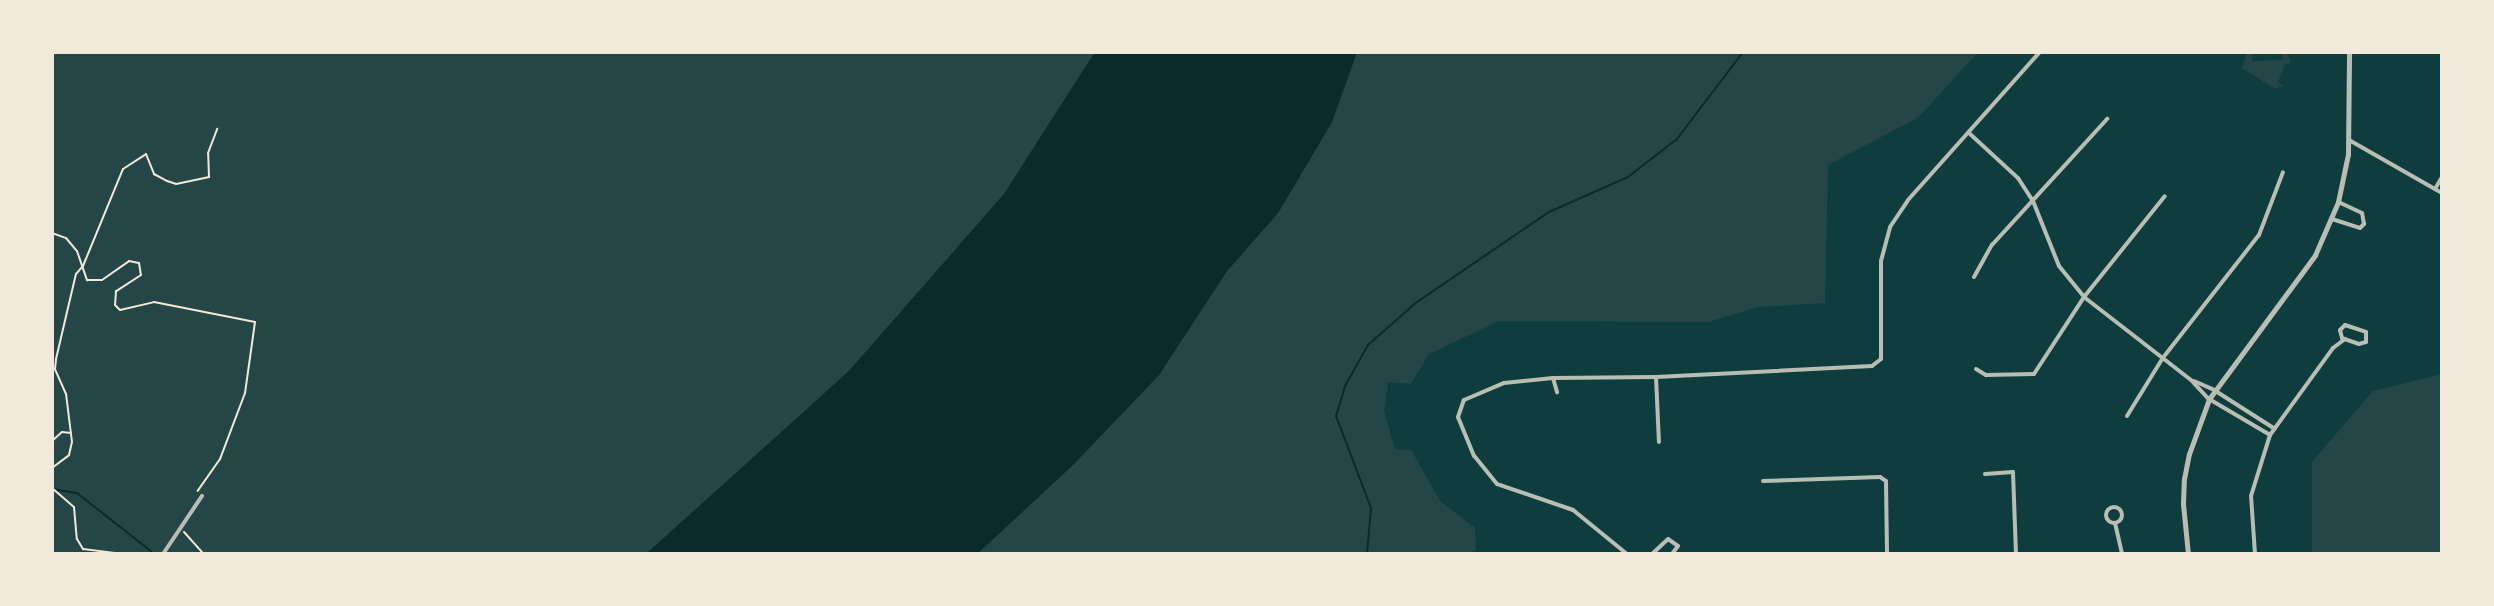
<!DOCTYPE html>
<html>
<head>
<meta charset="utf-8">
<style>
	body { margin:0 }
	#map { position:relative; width:2494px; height:606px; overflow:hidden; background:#0f3d3e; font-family:Cabin,sans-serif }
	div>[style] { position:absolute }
	.green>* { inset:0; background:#244646 }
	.water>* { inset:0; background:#0a2a2b }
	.stream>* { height:2px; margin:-1px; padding:0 1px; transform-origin:1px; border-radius:1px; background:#0a2a2b }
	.path>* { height:2px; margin:-1px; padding:0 1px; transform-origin:1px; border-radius:1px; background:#f1e9da }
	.minor>* { height:4px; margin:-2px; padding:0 2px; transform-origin:2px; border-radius:2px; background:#b8beb3 }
	.minor>.ring { margin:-2px; padding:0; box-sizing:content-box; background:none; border:4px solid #b8beb3; border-radius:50% }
	.tertiary>* { height:5px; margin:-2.5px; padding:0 2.5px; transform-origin:2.5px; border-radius:2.5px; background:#b8beb3 }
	span { translate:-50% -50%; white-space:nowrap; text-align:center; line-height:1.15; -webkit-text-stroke:8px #f1e9da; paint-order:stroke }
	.frame { position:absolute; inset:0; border:54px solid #f1e9da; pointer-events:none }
</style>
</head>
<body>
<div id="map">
	<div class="green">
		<i style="clip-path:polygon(52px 52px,1095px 52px,1004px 194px,849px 371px,646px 554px,52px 554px)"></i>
		<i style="clip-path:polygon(1357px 52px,1978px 52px,1919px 117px,1828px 165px,1825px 303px,1757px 307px,1709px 322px,1499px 321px,1429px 354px,1411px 384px,1388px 382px,1384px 411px,1395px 449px,1411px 450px,1441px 502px,1475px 528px,1476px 550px,1468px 554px,977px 554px,1073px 465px,1159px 375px,1227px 271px,1278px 213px,1332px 122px)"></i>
		<i style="clip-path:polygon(2247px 53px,2252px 53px,2252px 61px,2283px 60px,2283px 53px,2288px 55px,2291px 63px,2285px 64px,2278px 82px,2283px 86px,2275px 89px,2242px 68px)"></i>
		<i style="clip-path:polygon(2442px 374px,2442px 554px,2312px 554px,2312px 462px,2373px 391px)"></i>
	</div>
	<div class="water">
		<i style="clip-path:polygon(1095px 52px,1357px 52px,1332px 122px,1278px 213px,1227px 271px,1159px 375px,1073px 465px,977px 554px,646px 554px,849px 371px,1004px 194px)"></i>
	</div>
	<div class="stream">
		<i style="left:52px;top:489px;width:25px;rotate:9deg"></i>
		<i style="left:77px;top:493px;width:95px;rotate:38.2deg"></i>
		<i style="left:1367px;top:554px;width:46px;rotate:-85deg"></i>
		<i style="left:1371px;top:508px;width:98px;rotate:-110.8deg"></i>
		<i style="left:1336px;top:416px;width:31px;rotate:-73deg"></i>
		<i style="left:1345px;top:386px;width:47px;rotate:-60.7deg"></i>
		<i style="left:1368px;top:345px;width:65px;rotate:-41.3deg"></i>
		<i style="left:1417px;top:302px;width:160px;rotate:-34.3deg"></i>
		<i style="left:1549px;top:212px;width:86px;rotate:-23.9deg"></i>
		<i style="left:1628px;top:177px;width:62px;rotate:-37.8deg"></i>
		<i style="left:1677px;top:139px;width:109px;rotate:-52.8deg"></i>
	</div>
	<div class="path">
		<i style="left:52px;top:110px;width:2px;rotate:63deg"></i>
		<i style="left:52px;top:233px;width:15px;rotate:20deg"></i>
		<i style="left:66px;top:238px;width:17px;rotate:50deg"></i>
		<i style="left:77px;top:251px;width:31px;rotate:71deg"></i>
		<i style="left:87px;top:280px;width:15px"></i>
		<i style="left:102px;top:280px;width:33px;rotate:-35deg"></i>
		<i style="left:129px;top:261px;width:10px;rotate:11deg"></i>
		<i style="left:139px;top:263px;width:12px;rotate:81deg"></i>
		<i style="left:141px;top:275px;width:30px;rotate:147deg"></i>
		<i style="left:116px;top:291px;width:14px;rotate:94deg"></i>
		<i style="left:115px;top:305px;width:7px;rotate:45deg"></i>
		<i style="left:120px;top:310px;width:35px;rotate:-13deg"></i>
		<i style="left:154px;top:302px;width:103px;rotate:11.2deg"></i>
		<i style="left:255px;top:322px;width:72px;rotate:98deg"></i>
		<i style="left:245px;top:393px;width:71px;rotate:110.7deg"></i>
		<i style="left:220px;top:459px;width:39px;rotate:125deg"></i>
		<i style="left:52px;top:441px;width:13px;rotate:-42deg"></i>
		<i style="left:62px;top:432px;width:9px;rotate:6deg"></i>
		<i style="left:52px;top:468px;width:21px;rotate:-37deg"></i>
		<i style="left:69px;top:455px;width:13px;rotate:-77deg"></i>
		<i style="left:72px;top:442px;width:48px;rotate:-97.1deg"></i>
		<i style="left:66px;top:394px;width:27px;rotate:-114deg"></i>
		<i style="left:55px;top:369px;width:10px;rotate:-84deg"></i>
		<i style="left:56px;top:359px;width:87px;rotate:-76.8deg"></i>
		<i style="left:76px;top:274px;width:11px;rotate:-49deg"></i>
		<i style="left:83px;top:266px;width:105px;rotate:-67.6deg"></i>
		<i style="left:123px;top:169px;width:27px;rotate:-33deg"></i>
		<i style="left:146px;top:154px;width:22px;rotate:68deg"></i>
		<i style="left:154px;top:174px;width:15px;rotate:28deg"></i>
		<i style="left:167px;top:181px;width:9px;rotate:18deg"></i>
		<i style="left:176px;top:184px;width:34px;rotate:-12deg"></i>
		<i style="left:209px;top:177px;width:24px;rotate:-92deg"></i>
		<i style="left:208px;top:153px;width:26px;rotate:-69deg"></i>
		<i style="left:52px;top:488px;width:29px;rotate:41deg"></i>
		<i style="left:74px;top:507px;width:32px;rotate:85deg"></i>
		<i style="left:77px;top:539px;width:12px;rotate:59deg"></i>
		<i style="left:83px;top:549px;width:38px;rotate:7deg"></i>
		<i style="left:184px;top:532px;width:30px;rotate:48deg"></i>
	</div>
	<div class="minor">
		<i style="left:1969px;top:133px;width:67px;rotate:42.6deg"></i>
		<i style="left:2018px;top:178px;width:27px;rotate:57deg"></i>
		<i style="left:2033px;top:201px;width:70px;rotate:68.2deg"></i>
		<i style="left:2059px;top:266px;width:40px;rotate:51deg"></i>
		<i style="left:2084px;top:297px;width:135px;rotate:37.8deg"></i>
		<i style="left:2191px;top:380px;width:26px;rotate:47deg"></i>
		<i style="left:2209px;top:399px;width:71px;rotate:30.5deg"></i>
		<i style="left:2349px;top:140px;width:107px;rotate:29.7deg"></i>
		<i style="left:2435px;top:189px;width:14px;rotate:-60deg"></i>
		<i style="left:2332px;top:219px;width:29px;rotate:18deg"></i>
		<i style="left:2360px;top:228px;width:6px;rotate:-45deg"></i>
		<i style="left:2364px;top:224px;width:11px;rotate:-100deg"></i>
		<i style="left:2362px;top:213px;width:26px;rotate:-155deg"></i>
		<i style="left:1974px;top:277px;width:37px;rotate:-61deg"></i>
		<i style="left:1992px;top:245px;width:171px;rotate:-47.6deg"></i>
		<i style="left:2345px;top:325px;width:22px;rotate:18deg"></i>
		<i style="left:2366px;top:332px;width:10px;rotate:90deg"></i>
		<i style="left:2366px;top:342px;width:7px;rotate:164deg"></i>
		<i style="left:2359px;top:344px;width:18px;rotate:-161deg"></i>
		<i style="left:2342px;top:338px;width:8px;rotate:-104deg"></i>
		<i style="left:2340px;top:330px;width:7px;rotate:-45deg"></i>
		<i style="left:1976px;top:369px;width:12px;rotate:31deg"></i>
		<i style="left:1986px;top:375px;width:48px;rotate:-1.2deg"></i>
		<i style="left:2034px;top:374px;width:92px;rotate:-57deg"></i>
		<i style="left:2084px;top:297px;width:129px;rotate:-51.3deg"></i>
		<i style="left:1656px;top:377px;width:65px;rotate:87.4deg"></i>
		<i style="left:1553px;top:378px;width:15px;rotate:74deg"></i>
		<i style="left:2194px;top:381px;width:22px;rotate:24deg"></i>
		<i style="left:2214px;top:390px;width:72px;rotate:32.6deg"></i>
		<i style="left:2127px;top:416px;width:67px;rotate:-58.4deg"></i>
		<i style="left:2162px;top:359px;width:157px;rotate:-52deg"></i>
		<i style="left:2259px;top:235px;width:67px;rotate:-69.1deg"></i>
		<i style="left:1985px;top:474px;width:28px;rotate:-4deg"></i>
		<i style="left:2013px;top:472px;width:82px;rotate:87.9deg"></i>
		<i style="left:1763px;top:481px;width:117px;rotate:-2deg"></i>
		<i style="left:1880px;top:477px;width:7px;rotate:34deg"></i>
		<i style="left:1886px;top:481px;width:73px;rotate:89.2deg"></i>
		<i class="ring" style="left:2106px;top:507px;width:12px;height:12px"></i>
		<i style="left:2115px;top:523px;width:32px;rotate:77deg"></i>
		<i style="left:163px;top:554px;width:70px;rotate:-56.1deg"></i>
		<i style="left:1627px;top:554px;width:70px;rotate:-140.8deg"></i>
		<i style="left:1573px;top:510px;width:80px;rotate:-161.1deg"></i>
		<i style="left:1497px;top:484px;width:36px;rotate:-129deg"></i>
		<i style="left:1474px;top:456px;width:42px;rotate:-112.3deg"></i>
		<i style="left:1458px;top:417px;width:18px;rotate:-71deg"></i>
		<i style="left:1464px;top:400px;width:43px;rotate:-23deg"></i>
		<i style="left:1504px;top:383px;width:49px;rotate:-5.8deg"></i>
		<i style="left:1553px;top:378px;width:103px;rotate:-0.6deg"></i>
		<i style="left:1656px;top:377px;width:216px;rotate:-2.9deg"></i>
		<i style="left:1872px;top:366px;width:11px;rotate:-38deg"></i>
		<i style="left:1881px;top:359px;width:98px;rotate:-90deg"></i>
		<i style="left:1881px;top:261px;width:35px;rotate:-75deg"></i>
		<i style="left:1890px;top:227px;width:32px;rotate:-56deg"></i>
		<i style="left:1908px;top:200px;width:198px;rotate:-48.3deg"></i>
		<i style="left:1652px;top:554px;width:22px;rotate:-43deg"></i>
		<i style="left:1668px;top:539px;width:12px;rotate:35deg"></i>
		<i style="left:1678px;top:546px;width:10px;rotate:127deg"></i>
		<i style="left:2255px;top:554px;width:58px;rotate:-93.9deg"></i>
		<i style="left:2251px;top:496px;width:64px;rotate:-72.7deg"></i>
		<i style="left:2270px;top:435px;width:107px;rotate:-54.1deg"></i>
		<i style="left:2333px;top:348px;width:15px;rotate:-37deg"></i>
	</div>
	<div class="tertiary">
		<i style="left:2188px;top:554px;width:50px;rotate:-95.7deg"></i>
		<i style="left:2183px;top:504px;width:25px;rotate:-88deg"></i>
		<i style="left:2184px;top:479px;width:25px;rotate:-79deg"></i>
		<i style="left:2189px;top:454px;width:59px;rotate:-70deg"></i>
		<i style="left:2209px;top:399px;width:179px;rotate:-53.6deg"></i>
		<i style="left:2315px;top:255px;width:58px;rotate:-66.5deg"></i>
		<i style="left:2338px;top:202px;width:49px;rotate:-78.2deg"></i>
		<i style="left:2348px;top:154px;width:102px;rotate:-89.4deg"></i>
	</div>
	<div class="frame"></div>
</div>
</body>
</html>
